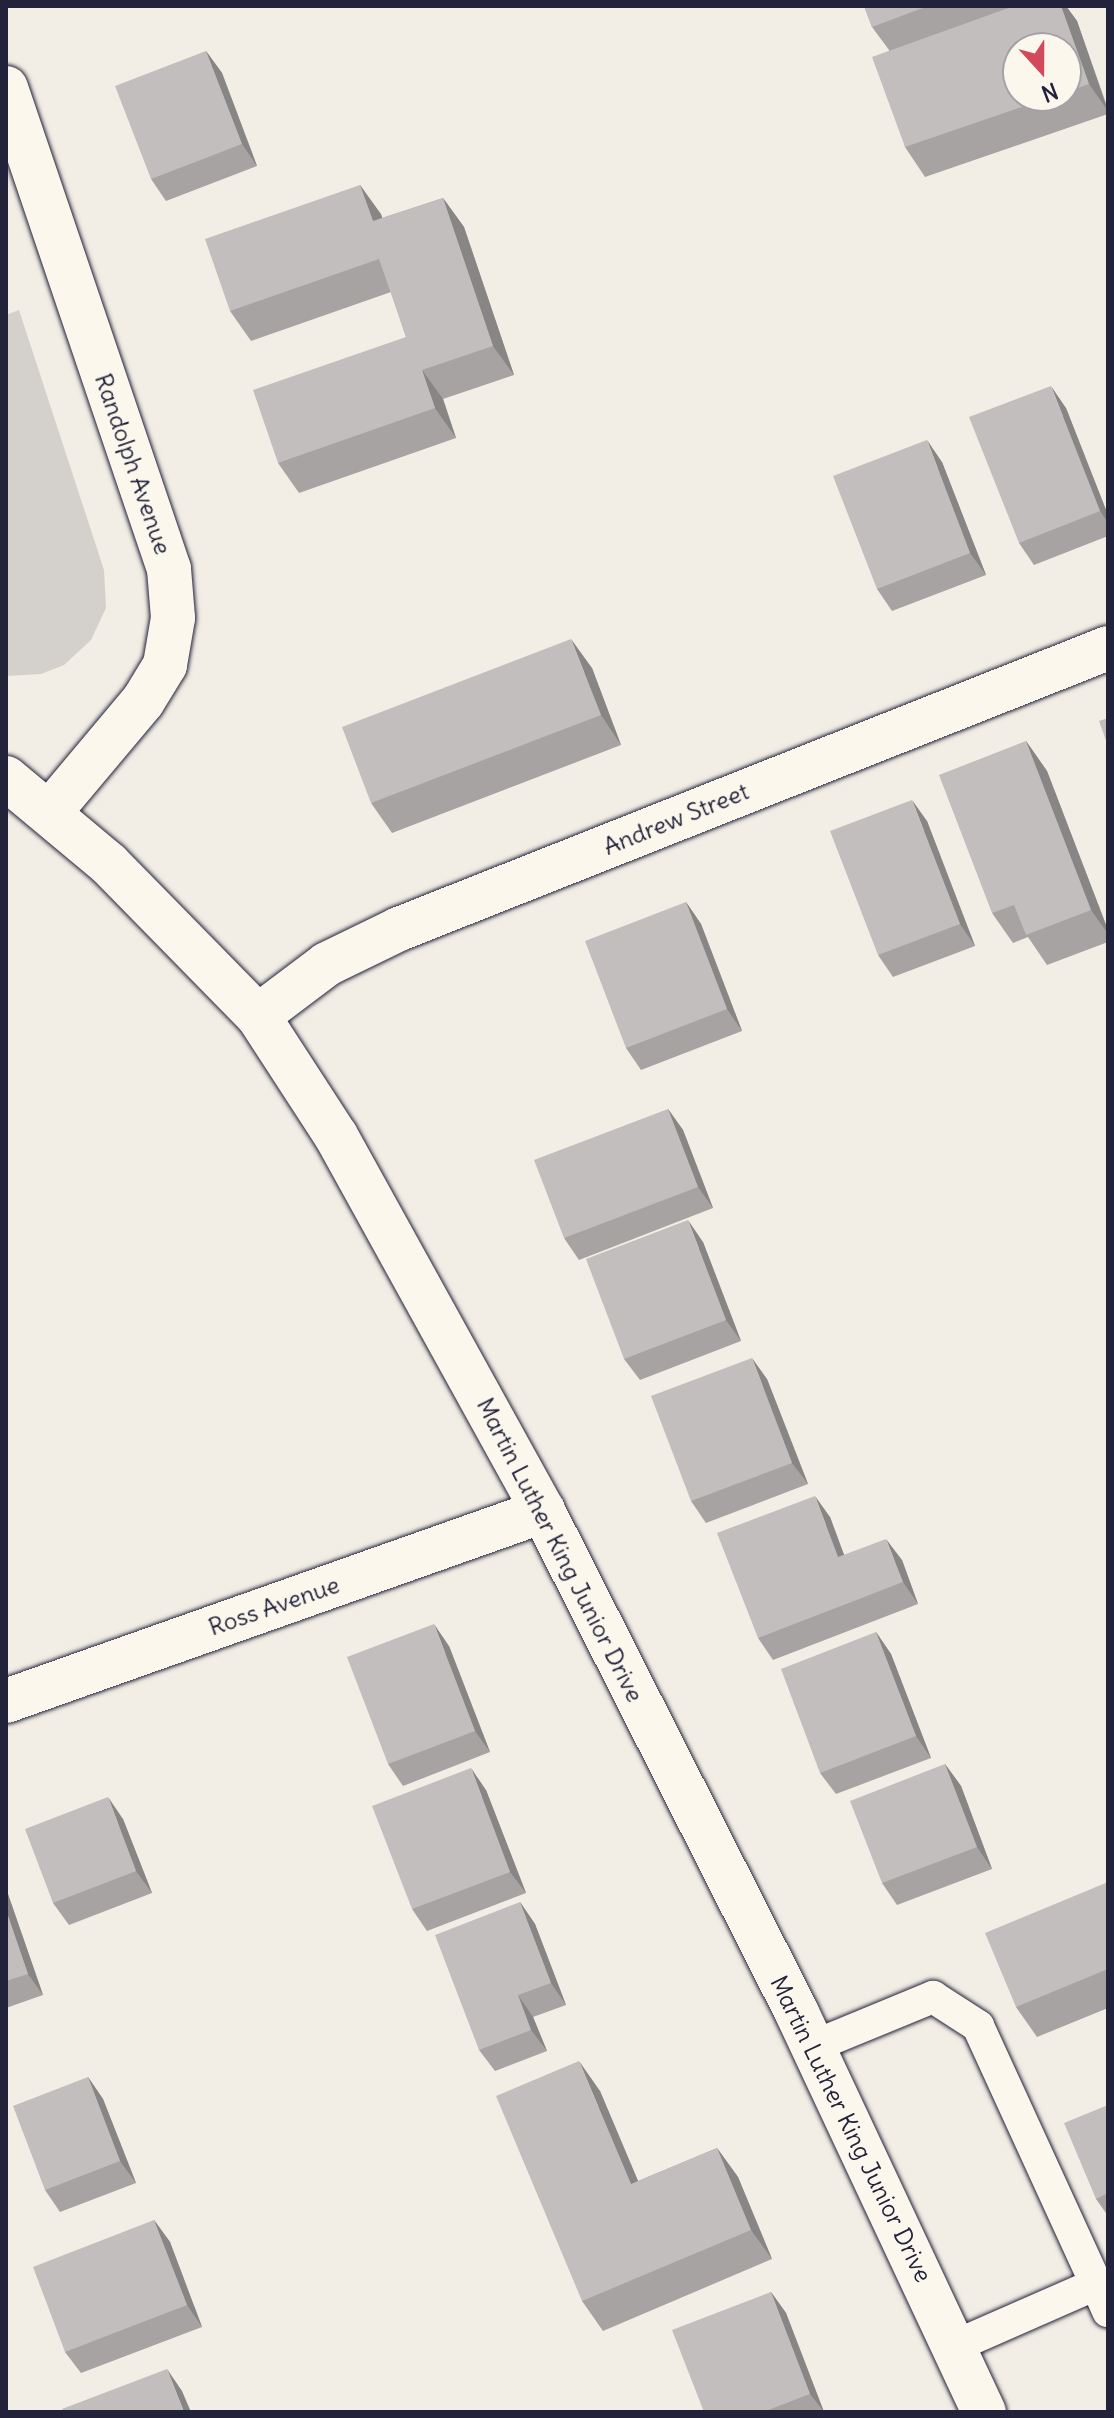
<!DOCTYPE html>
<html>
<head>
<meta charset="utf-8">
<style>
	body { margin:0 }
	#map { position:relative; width:1114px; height:2418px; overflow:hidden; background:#f2eee5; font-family:Delius,sans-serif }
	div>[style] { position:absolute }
	.green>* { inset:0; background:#d4d1cc }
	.roads { filter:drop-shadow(0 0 2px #22223b) drop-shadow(0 0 2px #22223b) }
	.service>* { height:32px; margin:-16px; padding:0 16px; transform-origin:16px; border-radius:16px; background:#fbf7ec }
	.minor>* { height:44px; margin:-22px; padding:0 22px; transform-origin:22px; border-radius:22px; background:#fbf7ec }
	.tertiary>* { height:44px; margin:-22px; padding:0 22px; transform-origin:22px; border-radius:22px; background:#fbf7ec }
	.secondary>* { height:44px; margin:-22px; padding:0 22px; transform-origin:22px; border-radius:22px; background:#fbf7ec }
	.wall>* { inset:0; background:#a7a3a3 }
	.shaded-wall>* { inset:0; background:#888585 }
	.building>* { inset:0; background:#c2bebe }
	span { translate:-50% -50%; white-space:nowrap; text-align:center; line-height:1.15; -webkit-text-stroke:6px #fbf7ec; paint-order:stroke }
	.street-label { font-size:24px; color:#22223b }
	.frame { position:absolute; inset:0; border:8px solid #22223b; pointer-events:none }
	.north { position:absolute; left:1002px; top:32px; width:80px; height:80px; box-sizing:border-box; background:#fbf7ec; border:2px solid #a4a2a5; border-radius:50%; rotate:159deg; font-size:22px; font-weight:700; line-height:32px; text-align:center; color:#22223b }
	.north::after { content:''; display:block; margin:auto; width:28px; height:36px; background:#d1495b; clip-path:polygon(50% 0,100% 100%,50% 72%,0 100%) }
</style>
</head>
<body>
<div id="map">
	<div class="green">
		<i style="clip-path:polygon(19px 310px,104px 570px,106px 608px,91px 640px,64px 665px,41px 674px,6px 676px,6px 315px)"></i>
	</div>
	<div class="roads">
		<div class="service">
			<i style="left:814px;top:2046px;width:129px;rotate:-22.4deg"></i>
			<i style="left:933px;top:1997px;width:54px;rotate:32.8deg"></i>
			<i style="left:978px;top:2026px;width:284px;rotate:65.4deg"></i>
			<i style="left:955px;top:2346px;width:154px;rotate:-23.7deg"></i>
			<i style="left:1096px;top:2284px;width:30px;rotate:66deg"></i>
		</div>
		<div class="minor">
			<i style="left:258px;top:1016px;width:86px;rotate:-37deg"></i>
			<i style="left:327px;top:964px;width:80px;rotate:-25.9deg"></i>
			<i style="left:399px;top:929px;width:763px;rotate:-21.62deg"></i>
			<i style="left:6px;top:1701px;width:570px;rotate:-19.48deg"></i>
		</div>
		<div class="tertiary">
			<i style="left:6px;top:88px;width:508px;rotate:71.28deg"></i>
			<i style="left:169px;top:569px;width:49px;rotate:85.3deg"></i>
			<i style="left:173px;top:618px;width:48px;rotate:99.7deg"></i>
			<i style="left:165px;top:665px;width:42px;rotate:121.4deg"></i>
			<i style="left:143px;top:701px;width:146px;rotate:130deg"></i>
		</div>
		<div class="secondary">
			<i style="left:6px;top:778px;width:134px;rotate:39.9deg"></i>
			<i style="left:109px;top:864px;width:213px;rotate:45.6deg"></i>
			<i style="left:258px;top:1016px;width:143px;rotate:57deg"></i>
			<i style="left:336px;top:1136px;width:428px;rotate:61.1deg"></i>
			<i style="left:543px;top:1511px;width:563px;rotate:63.16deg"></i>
			<i style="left:797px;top:2013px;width:441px;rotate:64.9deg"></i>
		</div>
	</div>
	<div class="wall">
		<i style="clip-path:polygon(evenodd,864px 6px,1066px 6px,1077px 21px,1108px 109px,1108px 114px,925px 177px,905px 147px,889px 50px,872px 27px,864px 6px,1066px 48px,1066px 96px,1018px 96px,1066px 48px)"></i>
		<i style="clip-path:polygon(206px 51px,222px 73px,257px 166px,166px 201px,151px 179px)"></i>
		<i style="clip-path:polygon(360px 185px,382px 218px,443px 198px,464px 227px,514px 375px,443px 399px,456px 438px,299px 493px,278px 463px,406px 337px,391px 292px,251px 341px,230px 311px)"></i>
		<i style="clip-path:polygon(1066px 408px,1108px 515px,1108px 536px,1034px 565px,1019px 543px)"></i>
		<i style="clip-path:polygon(942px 462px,986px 575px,892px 611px,877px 589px)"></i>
		<i style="clip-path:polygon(592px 668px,621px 745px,392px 833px,371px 803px)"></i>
		<i style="clip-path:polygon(1026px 741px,1047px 771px,1108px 930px,1108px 942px,1047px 965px,1028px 937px,1013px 943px,992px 913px)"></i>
		<i style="clip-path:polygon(927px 821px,975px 946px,893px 977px,878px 955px)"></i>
		<i style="clip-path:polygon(686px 902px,701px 924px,742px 1031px,641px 1070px,626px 1048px)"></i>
		<i style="clip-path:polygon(668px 1109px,683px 1130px,713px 1208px,579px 1260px,564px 1238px)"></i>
		<i style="clip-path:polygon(703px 1242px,741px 1341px,640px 1380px,624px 1359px)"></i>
		<i style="clip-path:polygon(767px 1379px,808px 1484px,706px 1523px,691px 1501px)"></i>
		<i style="clip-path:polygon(830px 1517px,844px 1555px,902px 1560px,918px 1604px,773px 1660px,758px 1638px)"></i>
		<i style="clip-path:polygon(876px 1632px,891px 1654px,931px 1758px,836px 1794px,820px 1773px)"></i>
		<i style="clip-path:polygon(449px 1646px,490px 1752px,403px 1786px,388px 1764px)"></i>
		<i style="clip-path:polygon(945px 1764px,961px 1786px,992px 1869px,897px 1905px,882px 1883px)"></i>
		<i style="clip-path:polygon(486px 1790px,526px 1893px,427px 1931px,412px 1909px)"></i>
		<i style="clip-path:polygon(123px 1819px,152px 1893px,69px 1925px,53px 1903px)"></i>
		<i style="clip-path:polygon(1108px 1882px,1108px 2008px,1037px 2037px,1016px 2007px)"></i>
		<i style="clip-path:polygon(6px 1889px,43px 1995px,6px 2008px)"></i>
		<i style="clip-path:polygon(520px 1902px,535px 1924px,566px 2005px,533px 2017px,547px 2051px,495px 2071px,479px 2050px)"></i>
		<i style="clip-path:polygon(88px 2077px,103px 2099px,136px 2183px,60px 2212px,45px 2190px)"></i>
		<i style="clip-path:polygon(600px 2091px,638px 2181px,717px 2148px,738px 2177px,772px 2259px,603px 2331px,582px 2301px)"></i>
		<i style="clip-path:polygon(1108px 2105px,1108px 2216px,1096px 2199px)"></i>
		<i style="clip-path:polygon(154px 2220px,170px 2242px,202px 2327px,81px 2373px,65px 2352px)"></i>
		<i style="clip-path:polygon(771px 2292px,786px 2313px,824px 2412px,704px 2412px)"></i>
	</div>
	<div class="shaded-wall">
		<i style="clip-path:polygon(1061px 6px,1066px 6px,1077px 21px,1108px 111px,1089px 84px)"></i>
		<i style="clip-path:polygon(206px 51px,222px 73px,257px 166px,242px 144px)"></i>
		<i style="clip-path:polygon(360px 185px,381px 214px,394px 251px,373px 221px)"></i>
		<i style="clip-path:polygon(443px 198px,464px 227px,514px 375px,493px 346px)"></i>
		<i style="clip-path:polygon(422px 370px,443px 399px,456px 438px,435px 408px)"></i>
		<i style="clip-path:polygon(1051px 386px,1066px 408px,1108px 515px,1108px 523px,1100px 511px)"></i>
		<i style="clip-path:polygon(927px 440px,942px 462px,986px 575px,970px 553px)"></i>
		<i style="clip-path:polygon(571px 639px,592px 668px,621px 745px,601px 715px)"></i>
		<i style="clip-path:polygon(1026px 741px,1047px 771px,1108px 930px,1108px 934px,1091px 910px)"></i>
		<i style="clip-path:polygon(912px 800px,927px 821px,975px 946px,960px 924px)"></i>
		<i style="clip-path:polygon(686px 902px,701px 924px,742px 1031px,727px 1009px)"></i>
		<i style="clip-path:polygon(668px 1109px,683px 1130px,713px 1208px,698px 1187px)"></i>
		<i style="clip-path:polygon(688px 1220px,703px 1242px,741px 1341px,726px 1320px)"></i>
		<i style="clip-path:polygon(752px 1358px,767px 1379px,808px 1484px,792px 1463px)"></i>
		<i style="clip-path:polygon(815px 1496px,830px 1517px,853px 1579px,838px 1557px)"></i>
		<i style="clip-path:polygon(886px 1539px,902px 1560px,918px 1604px,903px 1582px)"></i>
		<i style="clip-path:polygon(434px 1624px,449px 1646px,490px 1752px,475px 1731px)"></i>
		<i style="clip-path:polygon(876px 1632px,891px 1654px,931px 1758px,916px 1736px)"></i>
		<i style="clip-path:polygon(945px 1764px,961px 1786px,992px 1869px,977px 1847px)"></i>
		<i style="clip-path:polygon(471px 1768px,486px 1790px,526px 1893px,510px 1872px)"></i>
		<i style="clip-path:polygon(108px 1797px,123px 1819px,152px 1893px,136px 1871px)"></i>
		<i style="clip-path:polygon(6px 1889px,7px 1891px,43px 1995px,28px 1974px,6px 1910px)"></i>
		<i style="clip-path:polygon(520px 1902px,535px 1924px,566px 2005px,551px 1983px)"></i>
		<i style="clip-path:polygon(518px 1995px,533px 2017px,547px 2051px,531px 2030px)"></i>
		<i style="clip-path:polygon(579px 2061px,600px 2091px,652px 2214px,631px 2184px)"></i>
		<i style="clip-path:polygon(88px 2077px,103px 2099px,136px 2183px,120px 2161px)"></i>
		<i style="clip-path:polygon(717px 2148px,738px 2177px,772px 2259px,751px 2230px)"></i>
		<i style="clip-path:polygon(154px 2220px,170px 2242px,202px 2327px,187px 2305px)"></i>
		<i style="clip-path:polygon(771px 2292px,786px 2313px,824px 2412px,810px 2394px)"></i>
		<i style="clip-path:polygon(167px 2369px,182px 2391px,191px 2412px,184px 2412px)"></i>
	</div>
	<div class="building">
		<i style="clip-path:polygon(864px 6px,928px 6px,872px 27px)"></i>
		<i style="clip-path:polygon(1014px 6px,1061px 6px,1089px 84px,1066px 92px,1066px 48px,1018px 48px,1018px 96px,1054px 96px,905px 147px,872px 57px)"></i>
		<i style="clip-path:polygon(206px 51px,242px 144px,151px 179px,115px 86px)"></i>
		<i style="clip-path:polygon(360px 185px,373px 221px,443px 198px,493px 346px,422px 370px,435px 408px,278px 463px,253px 390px,406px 337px,379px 259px,230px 311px,205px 239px)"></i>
		<i style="clip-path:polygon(1051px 386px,1100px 511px,1019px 543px,969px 417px)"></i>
		<i style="clip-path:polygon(927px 440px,970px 553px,877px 589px,833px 476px)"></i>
		<i style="clip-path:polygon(571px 639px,601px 715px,371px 803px,342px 727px)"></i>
		<i style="clip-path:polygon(1108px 718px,1108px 746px,1099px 721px)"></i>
		<i style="clip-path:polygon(1026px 741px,1091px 910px,1026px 935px,1014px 905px,992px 913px,939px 775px)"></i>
		<i style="clip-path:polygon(912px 800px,960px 924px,878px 955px,830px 831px)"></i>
		<i style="clip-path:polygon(686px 902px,727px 1009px,626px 1048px,585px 941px)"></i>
		<i style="clip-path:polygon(668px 1109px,698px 1187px,564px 1238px,534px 1160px)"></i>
		<i style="clip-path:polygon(688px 1220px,726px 1320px,624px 1359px,586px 1259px)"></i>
		<i style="clip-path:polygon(752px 1358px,792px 1463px,691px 1501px,651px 1396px)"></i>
		<i style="clip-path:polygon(815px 1496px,838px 1557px,886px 1539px,903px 1582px,758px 1638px,717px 1533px)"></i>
		<i style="clip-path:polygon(434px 1624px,475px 1731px,388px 1764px,347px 1657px)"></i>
		<i style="clip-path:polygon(876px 1632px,916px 1736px,820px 1773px,781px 1669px)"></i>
		<i style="clip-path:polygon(945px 1764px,977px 1847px,882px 1883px,850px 1801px)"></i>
		<i style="clip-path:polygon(471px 1768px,510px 1872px,412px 1909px,372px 1806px)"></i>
		<i style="clip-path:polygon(108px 1797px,136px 1871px,53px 1903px,25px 1829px)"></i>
		<i style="clip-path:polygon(1108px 1882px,1108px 1969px,1016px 2007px,985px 1933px)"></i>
		<i style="clip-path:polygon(520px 1902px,551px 1983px,518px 1995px,531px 2030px,479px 2050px,435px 1935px)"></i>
		<i style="clip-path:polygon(6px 1910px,28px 1974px,6px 1981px)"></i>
		<i style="clip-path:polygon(579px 2061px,631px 2184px,717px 2148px,751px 2230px,582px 2301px,496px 2096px)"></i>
		<i style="clip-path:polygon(88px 2077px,120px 2161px,45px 2190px,13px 2106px)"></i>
		<i style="clip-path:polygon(1108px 2105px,1108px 2193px,1096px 2199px,1064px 2123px)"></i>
		<i style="clip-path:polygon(154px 2220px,187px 2305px,65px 2352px,33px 2267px)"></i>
		<i style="clip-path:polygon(771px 2292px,810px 2394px,763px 2412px,704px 2412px,672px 2330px)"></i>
		<i style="clip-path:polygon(167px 2369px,184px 2412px,64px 2412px,62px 2409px)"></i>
	</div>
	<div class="street-label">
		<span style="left:133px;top:464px;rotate:71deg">Randolph Avenue</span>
		<span style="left:676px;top:819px;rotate:-22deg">Andrew Street</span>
		<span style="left:560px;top:1550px;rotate:63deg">Martin Luther King Junior Drive</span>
		<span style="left:274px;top:1606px;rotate:-19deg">Ross Avenue</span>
		<span style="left:851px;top:2129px;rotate:64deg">Martin Luther King Junior Drive</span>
	</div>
	<div class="frame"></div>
	<div class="north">N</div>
</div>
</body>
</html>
